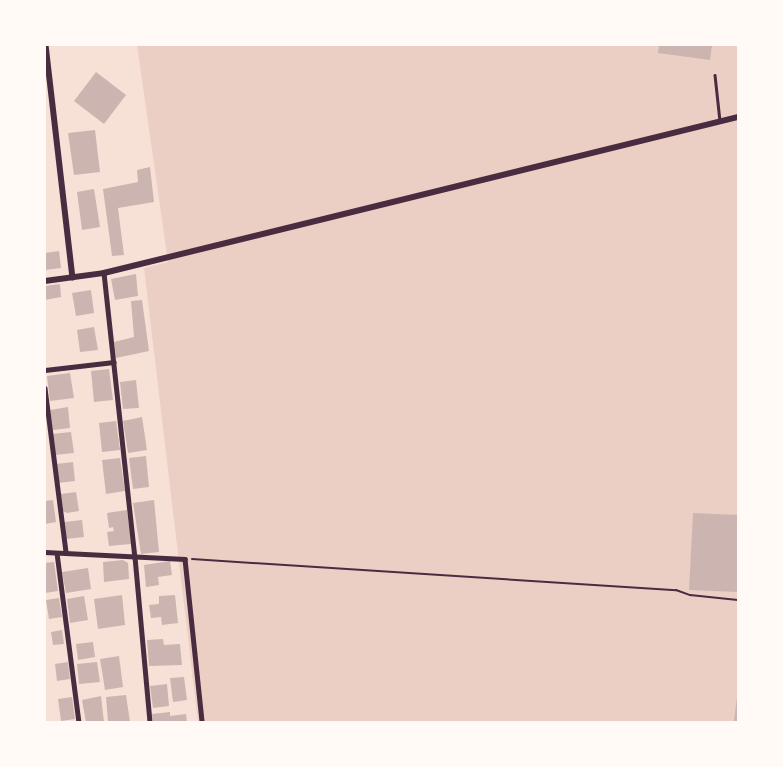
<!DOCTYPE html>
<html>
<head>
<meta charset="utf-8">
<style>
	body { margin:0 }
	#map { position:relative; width:783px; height:767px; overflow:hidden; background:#f7e1d7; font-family:Montserrat,sans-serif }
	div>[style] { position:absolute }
	.green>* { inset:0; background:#ebcfc5 }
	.building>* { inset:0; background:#ccb4b1 }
	.path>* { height:2px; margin:-1px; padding:0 1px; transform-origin:1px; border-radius:1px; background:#4a2c40 }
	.service>* { height:2.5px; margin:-1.25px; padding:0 1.25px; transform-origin:1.25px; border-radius:1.25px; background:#4a2c40 }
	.minor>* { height:4.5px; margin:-2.25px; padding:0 2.25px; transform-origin:2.25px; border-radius:2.25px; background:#4a2c40 }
	.tertiary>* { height:5.5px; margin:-2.75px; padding:0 2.75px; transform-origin:2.75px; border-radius:2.75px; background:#4a2c40 }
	span { translate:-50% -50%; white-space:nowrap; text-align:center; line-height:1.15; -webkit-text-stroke:5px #fffaf5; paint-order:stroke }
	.frame { position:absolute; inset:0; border:46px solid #fffaf5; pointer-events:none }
</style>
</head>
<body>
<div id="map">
	<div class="green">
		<i style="clip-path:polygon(137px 45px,738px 45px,738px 722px,198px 722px,144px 268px,168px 262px)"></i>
	</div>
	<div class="building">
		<i style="clip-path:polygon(659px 45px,712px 45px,710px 60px,658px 53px)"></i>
		<i style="clip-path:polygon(96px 72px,126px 95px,104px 124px,74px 101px)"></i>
		<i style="clip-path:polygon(95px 130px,100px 172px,74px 175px,68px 133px)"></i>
		<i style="clip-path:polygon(150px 167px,154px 202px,118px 208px,124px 255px,112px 256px,103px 189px,138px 182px,137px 170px)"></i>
		<i style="clip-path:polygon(94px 189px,100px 227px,82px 230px,77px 192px)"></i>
		<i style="clip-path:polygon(59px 251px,61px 268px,45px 270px,45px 253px)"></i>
		<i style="clip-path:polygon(136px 274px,138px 296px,115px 300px,111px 279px)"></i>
		<i style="clip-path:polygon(60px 284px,61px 297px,45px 300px,45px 286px)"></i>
		<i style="clip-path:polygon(91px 290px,94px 313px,76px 316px,72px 293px)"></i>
		<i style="clip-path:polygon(142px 300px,149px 351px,116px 358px,114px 342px,134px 337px,131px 301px)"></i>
		<i style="clip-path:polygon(94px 327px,98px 350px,80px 352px,77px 330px)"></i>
		<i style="clip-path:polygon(109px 369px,113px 400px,94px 402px,91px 371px)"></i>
		<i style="clip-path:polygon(70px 373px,74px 398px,50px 401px,47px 376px)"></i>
		<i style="clip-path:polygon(136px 380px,139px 408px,123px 409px,120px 382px)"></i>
		<i style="clip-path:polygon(68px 407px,70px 428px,53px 430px,50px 410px)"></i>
		<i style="clip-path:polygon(142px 417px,147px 450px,128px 453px,123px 421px)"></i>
		<i style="clip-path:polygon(116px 421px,120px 450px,102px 452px,99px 423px)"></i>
		<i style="clip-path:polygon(71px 432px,74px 453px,55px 455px,52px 434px)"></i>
		<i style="clip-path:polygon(146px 456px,149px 487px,133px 489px,129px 458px)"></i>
		<i style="clip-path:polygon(120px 458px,125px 491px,106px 494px,102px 460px)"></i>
		<i style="clip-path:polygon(73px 462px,75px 481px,58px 483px,56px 464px)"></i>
		<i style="clip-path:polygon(76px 492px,79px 511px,67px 513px,63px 511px,61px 494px)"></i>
		<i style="clip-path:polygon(53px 500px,56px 522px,45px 524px,45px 501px)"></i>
		<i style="clip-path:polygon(154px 500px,159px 552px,141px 554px,133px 503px)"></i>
		<i style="clip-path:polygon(127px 510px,131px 544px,109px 546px,107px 532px,114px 531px,113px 527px,109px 528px,107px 513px)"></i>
		<i style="clip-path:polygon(693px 513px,738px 515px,738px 592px,689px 590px)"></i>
		<i style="clip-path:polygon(82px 520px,84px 537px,66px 539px,64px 522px)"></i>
		<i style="clip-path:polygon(123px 560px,128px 563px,129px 579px,104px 582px,103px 562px)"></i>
		<i style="clip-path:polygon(170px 561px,172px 575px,158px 577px,159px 585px,146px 587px,144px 565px)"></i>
		<i style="clip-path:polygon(54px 562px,58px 591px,45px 593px,45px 563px)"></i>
		<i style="clip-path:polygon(88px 568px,91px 589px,66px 593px,62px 572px)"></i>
		<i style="clip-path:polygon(122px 595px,125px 625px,98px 629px,94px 599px)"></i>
		<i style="clip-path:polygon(175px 595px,178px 623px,162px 625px,161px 617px,151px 618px,149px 605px,159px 604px,159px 596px)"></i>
		<i style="clip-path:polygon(84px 596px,88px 620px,70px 623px,67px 599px)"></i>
		<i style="clip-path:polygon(59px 598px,62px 617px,49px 619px,46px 600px)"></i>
		<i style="clip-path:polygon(62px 630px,64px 644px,53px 645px,51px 632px)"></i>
		<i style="clip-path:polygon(163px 639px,164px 645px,180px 644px,182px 665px,149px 666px,147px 640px)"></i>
		<i style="clip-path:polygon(93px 642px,95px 657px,78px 660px,76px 644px)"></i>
		<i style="clip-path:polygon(119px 656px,123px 687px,105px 690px,100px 659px)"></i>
		<i style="clip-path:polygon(68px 662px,70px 679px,57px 681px,55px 664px)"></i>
		<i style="clip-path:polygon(97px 662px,100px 682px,79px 684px,77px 664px)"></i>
		<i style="clip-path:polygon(184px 677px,187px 700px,173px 702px,170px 678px)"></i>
		<i style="clip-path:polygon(167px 684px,169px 706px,153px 708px,150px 686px)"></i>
		<i style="clip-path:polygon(126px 695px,130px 722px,108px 722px,106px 697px)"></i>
		<i style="clip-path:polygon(101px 696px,104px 722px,86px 722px,82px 700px)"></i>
		<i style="clip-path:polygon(72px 697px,75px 719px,61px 721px,58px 699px)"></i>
		<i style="clip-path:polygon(737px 697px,738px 697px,738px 722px,734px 721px)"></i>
		<i style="clip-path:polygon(170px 712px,170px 716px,186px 714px,187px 722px,153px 722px,152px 714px)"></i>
	</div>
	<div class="path">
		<i style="left:192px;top:559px;width:485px;rotate:3.7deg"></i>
		<i style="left:676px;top:590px;width:15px;rotate:20deg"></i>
		<i style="left:690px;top:595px;width:48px;rotate:5.9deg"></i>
	</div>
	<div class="service">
		<i style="left:715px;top:75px;width:46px;rotate:83.8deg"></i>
	</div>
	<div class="minor">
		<i style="left:104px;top:273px;width:286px;rotate:83.8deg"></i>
		<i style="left:135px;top:557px;width:166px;rotate:84.8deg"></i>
		<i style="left:45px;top:370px;width:69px;rotate:-6.6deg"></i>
		<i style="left:45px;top:388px;width:166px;rotate:82.7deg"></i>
		<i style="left:45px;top:552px;width:140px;rotate:2.9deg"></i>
		<i style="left:185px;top:559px;width:164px;rotate:84deg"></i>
		<i style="left:57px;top:553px;width:170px;rotate:82.6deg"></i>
	</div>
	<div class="tertiary">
		<i style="left:46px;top:45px;width:234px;rotate:83.4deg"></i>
		<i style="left:45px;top:281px;width:60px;rotate:-7.7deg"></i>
		<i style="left:104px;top:273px;width:653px;rotate:-13.82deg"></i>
	</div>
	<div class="frame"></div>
</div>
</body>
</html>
